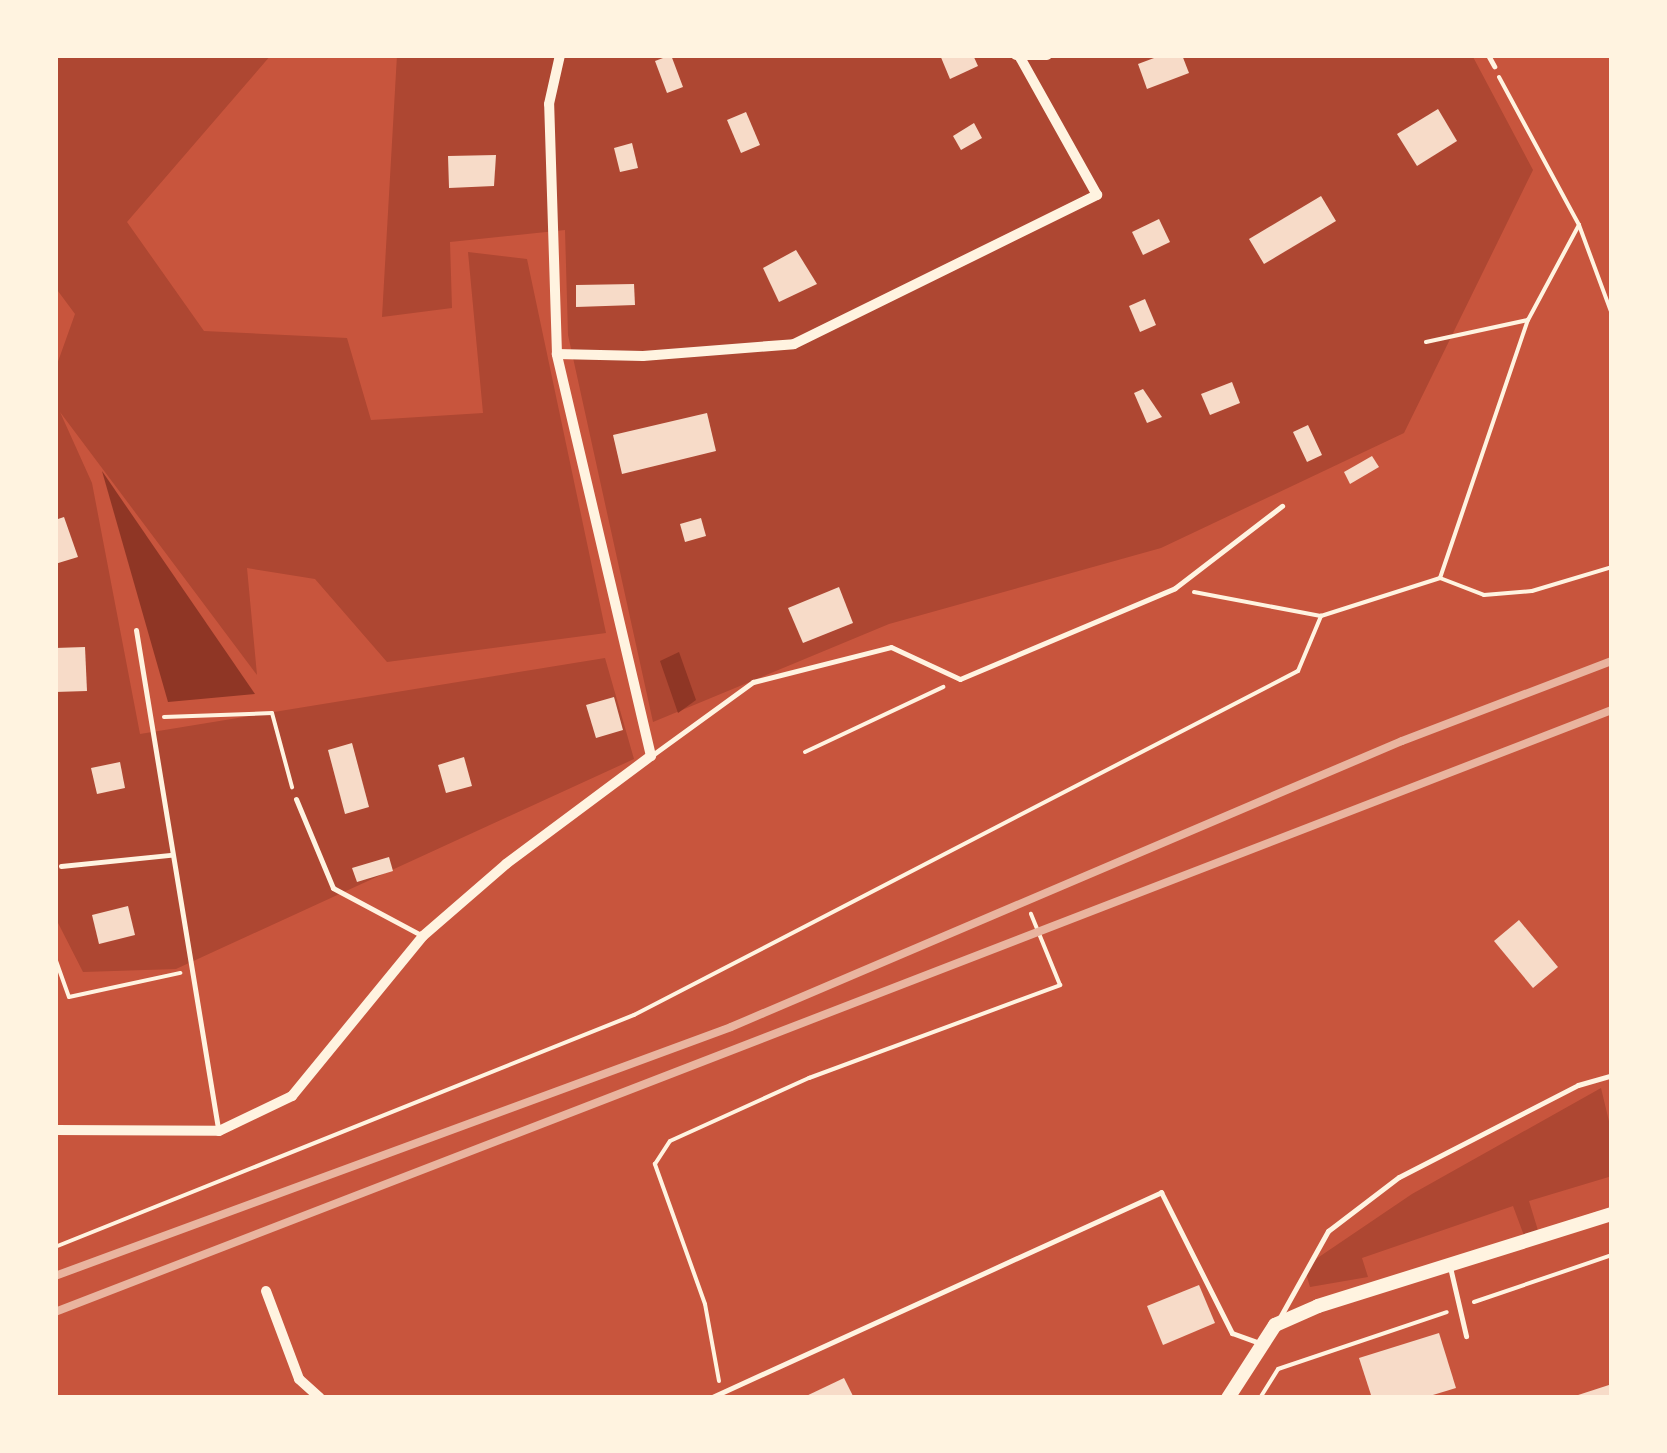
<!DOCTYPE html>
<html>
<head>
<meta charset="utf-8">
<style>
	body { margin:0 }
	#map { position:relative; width:1667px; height:1453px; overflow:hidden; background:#c8553d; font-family:Ubuntu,sans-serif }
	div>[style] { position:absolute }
	.green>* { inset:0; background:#ae4732 }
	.water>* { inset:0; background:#8f3625 }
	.building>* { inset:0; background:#f7dbc8 }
	.path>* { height:4px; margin:-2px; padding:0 2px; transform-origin:2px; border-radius:2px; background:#fff3e0 }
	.service>* { height:5px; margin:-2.5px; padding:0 2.5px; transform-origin:2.5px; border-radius:2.5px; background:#fff3e0 }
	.minor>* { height:10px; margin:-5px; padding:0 5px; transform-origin:5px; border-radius:5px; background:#fff3e0 }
	.tertiary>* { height:14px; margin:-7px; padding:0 7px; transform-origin:7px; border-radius:7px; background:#fff3e0 }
	.rail>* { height:8px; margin:-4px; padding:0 4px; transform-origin:4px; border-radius:4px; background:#e9b49f }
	span { translate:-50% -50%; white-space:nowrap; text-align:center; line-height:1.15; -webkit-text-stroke:10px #fff3e0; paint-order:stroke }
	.frame { position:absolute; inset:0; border:58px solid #fff3e0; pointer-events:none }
</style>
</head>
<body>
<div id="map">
	<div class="green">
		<i style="clip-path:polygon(55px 55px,271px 55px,127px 222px,204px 331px,347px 338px,371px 420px,483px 413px,468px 252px,527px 259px,606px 633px,387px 662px,315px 579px,247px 568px,257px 675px,60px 412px,92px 483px,140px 734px,605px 658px,634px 759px,176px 969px,83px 972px,55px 917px,55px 370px,75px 314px,55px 287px)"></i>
		<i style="clip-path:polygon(397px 55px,1472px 55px,1533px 170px,1404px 433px,1161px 548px,889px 624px,653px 722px,568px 335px,565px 230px,450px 242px,452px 308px,382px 317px)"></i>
		<i style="clip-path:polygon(1601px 1088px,1612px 1134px,1612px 1176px,1529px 1201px,1540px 1237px,1526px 1241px,1513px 1206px,1362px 1258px,1368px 1277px,1310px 1287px,1306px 1273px,1316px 1259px,1412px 1194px)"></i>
	</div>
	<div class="water">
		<i style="clip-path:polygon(102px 471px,255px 694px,168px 702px)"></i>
		<i style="clip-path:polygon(679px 652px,696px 700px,678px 713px,660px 661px)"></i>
	</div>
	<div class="building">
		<i style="clip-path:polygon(671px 55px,683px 87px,667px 93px,655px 61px)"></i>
		<i style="clip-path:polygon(940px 55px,973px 55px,978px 66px,950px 79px)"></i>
		<i style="clip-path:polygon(1162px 55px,1182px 55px,1189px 73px,1147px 89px,1138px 64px)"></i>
		<i style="clip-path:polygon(1438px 109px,1457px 141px,1417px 166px,1397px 134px)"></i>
		<i style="clip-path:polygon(746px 112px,760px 145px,741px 153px,727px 120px)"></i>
		<i style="clip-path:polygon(974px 123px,982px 138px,961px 150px,953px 136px)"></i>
		<i style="clip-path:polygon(632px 143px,638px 168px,620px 172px,614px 148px)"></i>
		<i style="clip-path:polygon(496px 155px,494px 186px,449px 188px,448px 156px)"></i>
		<i style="clip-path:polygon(1321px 196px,1336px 221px,1264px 264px,1249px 239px)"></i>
		<i style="clip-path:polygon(1159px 219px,1170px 242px,1143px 255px,1132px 232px)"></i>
		<i style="clip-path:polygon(796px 250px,817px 284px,779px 302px,763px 268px)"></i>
		<i style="clip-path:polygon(634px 284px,635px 305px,576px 307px,576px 285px)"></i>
		<i style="clip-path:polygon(1145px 299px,1156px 325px,1140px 332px,1129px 306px)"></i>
		<i style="clip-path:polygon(1232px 382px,1240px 403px,1210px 415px,1201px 394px)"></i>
		<i style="clip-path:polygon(1143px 389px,1162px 417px,1147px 423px,1134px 393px)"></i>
		<i style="clip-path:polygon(707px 413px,716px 451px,622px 474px,613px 435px)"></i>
		<i style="clip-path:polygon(1308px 425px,1322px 455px,1307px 462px,1293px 432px)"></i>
		<i style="clip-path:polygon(1372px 456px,1379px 467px,1350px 484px,1344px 472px)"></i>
		<i style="clip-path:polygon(64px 517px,78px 557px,55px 564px,55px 520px)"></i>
		<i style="clip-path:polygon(701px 518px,706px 536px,685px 542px,680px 524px)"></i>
		<i style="clip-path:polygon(839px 587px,853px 623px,803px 643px,788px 608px)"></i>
		<i style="clip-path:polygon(85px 647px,87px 691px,55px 692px,55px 648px)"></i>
		<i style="clip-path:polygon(614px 697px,623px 730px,596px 738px,586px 705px)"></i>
		<i style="clip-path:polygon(352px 743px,369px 807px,345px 814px,328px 750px)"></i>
		<i style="clip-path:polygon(464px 757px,472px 786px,446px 793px,438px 765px)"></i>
		<i style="clip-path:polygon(120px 762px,125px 788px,97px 794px,91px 768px)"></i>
		<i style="clip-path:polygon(389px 857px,393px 871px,357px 882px,352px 868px)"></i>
		<i style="clip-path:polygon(128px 906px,135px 935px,99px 944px,92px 915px)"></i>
		<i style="clip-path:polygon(1519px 920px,1558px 967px,1533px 988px,1494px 941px)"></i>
		<i style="clip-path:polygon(1199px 1285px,1215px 1323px,1163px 1345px,1147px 1306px)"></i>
		<i style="clip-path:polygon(1439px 1333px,1456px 1388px,1423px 1398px,1372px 1398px,1359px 1358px)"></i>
		<i style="clip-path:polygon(844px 1378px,854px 1398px,802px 1398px)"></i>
		<i style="clip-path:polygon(1612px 1384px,1612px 1398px,1572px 1398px,1572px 1397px)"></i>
	</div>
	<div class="path">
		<i style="left:1499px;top:77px;width:168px;rotate:61.6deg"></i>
		<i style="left:1579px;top:225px;width:95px;rotate:69.7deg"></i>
		<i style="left:1426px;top:342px;width:104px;rotate:-12.2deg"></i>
		<i style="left:1528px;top:320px;width:108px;rotate:-61.8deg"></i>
		<i style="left:1440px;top:578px;width:47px;rotate:21.1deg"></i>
		<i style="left:1484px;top:595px;width:48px;rotate:-4.8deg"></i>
		<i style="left:1532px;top:591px;width:84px;rotate:-16.7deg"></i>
		<i style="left:1194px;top:592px;width:129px;rotate:10.7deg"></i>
		<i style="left:164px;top:717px;width:108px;rotate:-2.1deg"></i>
		<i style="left:272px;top:713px;width:77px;rotate:74.9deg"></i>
		<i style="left:805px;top:752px;width:153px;rotate:-25.2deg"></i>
		<i style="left:55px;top:958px;width:41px;rotate:70.3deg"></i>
		<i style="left:69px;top:997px;width:114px;rotate:-12.2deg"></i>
		<i style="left:55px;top:1247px;width:624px;rotate:-21.84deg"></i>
		<i style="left:634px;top:1015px;width:748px;rotate:-27.39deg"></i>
		<i style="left:1298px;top:671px;width:60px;rotate:-67.3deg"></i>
		<i style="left:1321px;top:616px;width:125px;rotate:-17.7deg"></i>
		<i style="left:1440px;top:578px;width:273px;rotate:-71.2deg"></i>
		<i style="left:1474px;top:1302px;width:146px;rotate:-18.8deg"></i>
		<i style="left:719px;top:1381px;width:78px;rotate:-100.3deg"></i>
		<i style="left:705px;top:1304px;width:149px;rotate:-109.7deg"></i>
		<i style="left:655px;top:1164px;width:27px;rotate:-57deg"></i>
		<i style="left:670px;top:1141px;width:153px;rotate:-24.4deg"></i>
		<i style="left:809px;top:1078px;width:268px;rotate:-20.3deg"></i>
		<i style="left:1060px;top:985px;width:77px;rotate:-112.2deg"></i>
		<i style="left:1260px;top:1398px;width:34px;rotate:-58deg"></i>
		<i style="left:1278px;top:1369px;width:178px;rotate:-18.6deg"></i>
	</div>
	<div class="service">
		<i style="left:1488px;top:55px;width:13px;rotate:61deg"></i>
		<i style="left:136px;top:630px;width:505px;rotate:80.65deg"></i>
		<i style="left:651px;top:756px;width:126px;rotate:-36deg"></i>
		<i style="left:753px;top:682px;width:142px;rotate:-14.2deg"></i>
		<i style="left:891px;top:647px;width:76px;rotate:24.9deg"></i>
		<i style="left:960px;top:679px;width:233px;rotate:-22.9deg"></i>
		<i style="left:1175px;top:588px;width:135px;rotate:-37.5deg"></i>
		<i style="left:296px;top:799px;width:96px;rotate:67.4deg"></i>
		<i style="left:333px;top:888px;width:100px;rotate:28.1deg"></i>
		<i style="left:61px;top:866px;width:110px;rotate:-5.8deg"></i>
		<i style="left:1450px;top:1267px;width:71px;rotate:76.9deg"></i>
		<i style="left:1279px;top:1319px;width:101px;rotate:-60.9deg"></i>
		<i style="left:1328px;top:1231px;width:89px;rotate:-37.3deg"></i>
		<i style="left:1399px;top:1177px;width:201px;rotate:-27.2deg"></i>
		<i style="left:1578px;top:1085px;width:35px;rotate:-16deg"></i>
		<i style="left:710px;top:1398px;width:496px;rotate:-24.5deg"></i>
		<i style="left:1161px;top:1192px;width:158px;rotate:63.3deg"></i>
		<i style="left:1232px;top:1333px;width:29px;rotate:20deg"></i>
	</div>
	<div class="minor">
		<i style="left:1016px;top:55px;width:31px"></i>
		<i style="left:557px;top:354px;width:86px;rotate:1.3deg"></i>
		<i style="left:643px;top:356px;width:151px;rotate:-4.5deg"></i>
		<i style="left:794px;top:344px;width:338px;rotate:-26.2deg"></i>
		<i style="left:1097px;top:195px;width:158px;rotate:-119.2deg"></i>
		<i style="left:55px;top:1130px;width:164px;rotate:0.3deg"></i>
		<i style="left:219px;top:1131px;width:81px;rotate:-25.6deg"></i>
		<i style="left:292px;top:1096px;width:207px;rotate:-50.7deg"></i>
		<i style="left:423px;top:936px;width:110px;rotate:-40.9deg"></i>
		<i style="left:506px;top:864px;width:181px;rotate:-36.7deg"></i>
		<i style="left:651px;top:756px;width:413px;rotate:-103.2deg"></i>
		<i style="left:557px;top:354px;width:250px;rotate:-91.8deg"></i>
		<i style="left:549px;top:104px;width:50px;rotate:-77.3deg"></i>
		<i style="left:266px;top:1291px;width:94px;rotate:69.4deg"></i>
		<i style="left:299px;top:1379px;width:28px;rotate:42deg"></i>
	</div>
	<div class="tertiary">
		<i style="left:1228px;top:1398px;width:87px;rotate:-57.2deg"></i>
		<i style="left:1275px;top:1325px;width:47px;rotate:-23.8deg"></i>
		<i style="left:1318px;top:1306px;width:308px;rotate:-17.4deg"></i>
	</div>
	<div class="rail">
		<i style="left:55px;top:1276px;width:720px;rotate:-20.22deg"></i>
		<i style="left:731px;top:1027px;width:729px;rotate:-23.09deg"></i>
		<i style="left:1402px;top:741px;width:225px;rotate:-20.9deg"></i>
		<i style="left:55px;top:1312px;width:1669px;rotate:-21.14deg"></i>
	</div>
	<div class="frame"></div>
</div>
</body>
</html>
